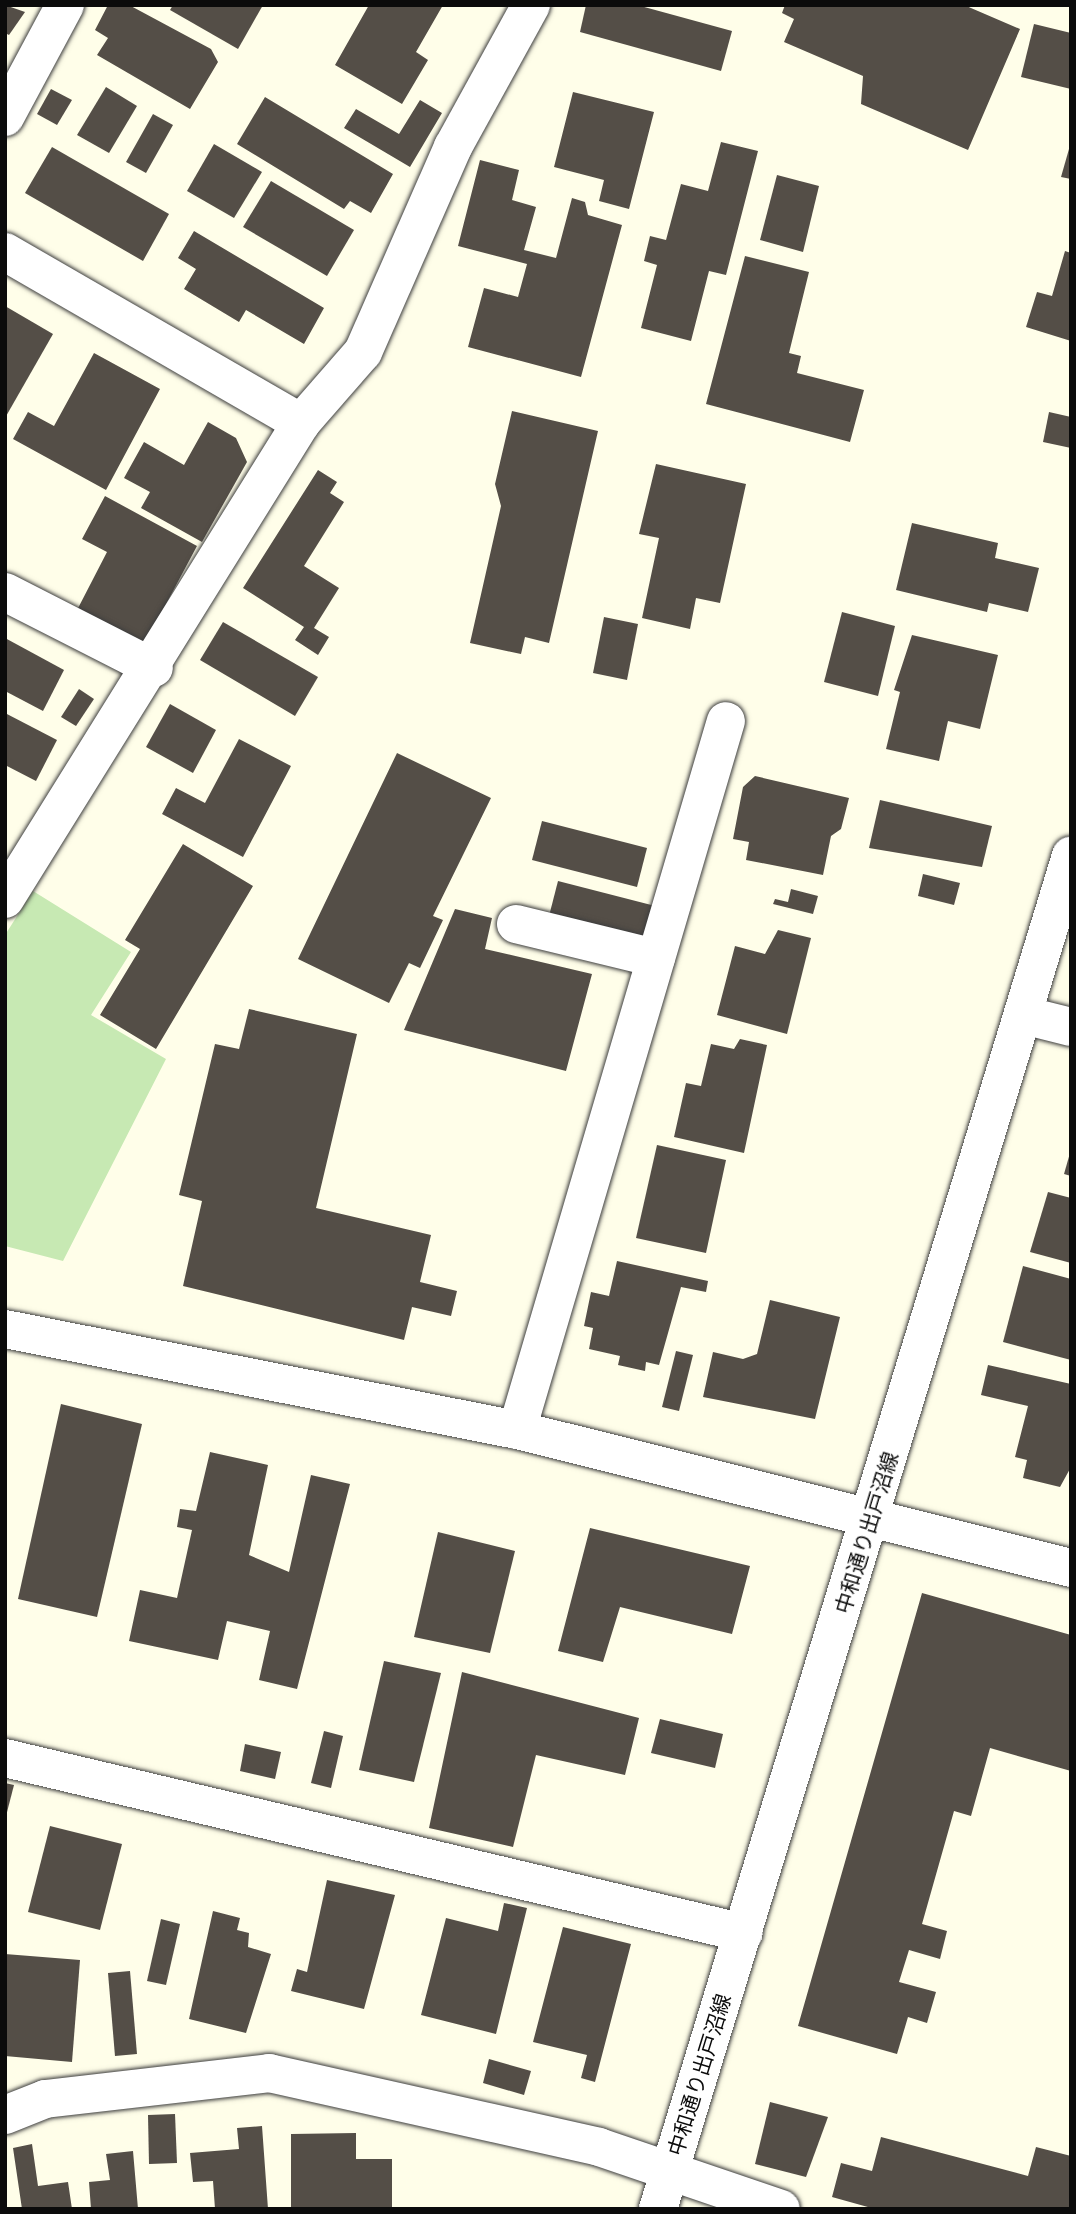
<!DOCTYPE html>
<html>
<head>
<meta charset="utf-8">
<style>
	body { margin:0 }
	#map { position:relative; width:1076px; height:2214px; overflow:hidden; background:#fffee9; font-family:Bitter,"Noto Sans JP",serif }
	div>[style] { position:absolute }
	.green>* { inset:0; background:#c7e9b3 }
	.building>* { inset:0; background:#544e47 }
	.roads { filter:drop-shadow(0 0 2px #3e3e3e) drop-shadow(0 0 2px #3e3e3e) }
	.minor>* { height:38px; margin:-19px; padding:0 19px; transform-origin:19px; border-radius:19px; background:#fff }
	.tertiary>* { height:38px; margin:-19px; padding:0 19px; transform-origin:19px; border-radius:19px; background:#fff }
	span { translate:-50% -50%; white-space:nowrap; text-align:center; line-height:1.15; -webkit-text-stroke:7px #fff; paint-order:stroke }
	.street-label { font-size:21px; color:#0b0b0b }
	.frame { position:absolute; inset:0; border:7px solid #0b0b0b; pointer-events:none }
</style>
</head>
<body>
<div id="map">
	<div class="green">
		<i style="clip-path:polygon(33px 891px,131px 952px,91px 1015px,166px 1059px,63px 1261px,5px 1246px,5px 935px)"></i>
	</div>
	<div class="building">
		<i style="clip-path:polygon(5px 5px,25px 12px,9px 35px,5px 33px)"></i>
		<i style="clip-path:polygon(108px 5px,129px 5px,211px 49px,218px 62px,190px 109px,97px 55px,108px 38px,95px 30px)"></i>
		<i style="clip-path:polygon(173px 5px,263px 5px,238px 49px,170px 10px)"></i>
		<i style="clip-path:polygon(369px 5px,443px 5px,416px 52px,428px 60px,402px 104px,335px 65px)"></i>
		<i style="clip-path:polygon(586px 5px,637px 5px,732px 31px,721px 71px,580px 32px)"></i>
		<i style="clip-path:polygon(785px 5px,964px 5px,1020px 29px,968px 150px,861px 104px,863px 76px,784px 42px,794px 19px,782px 13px)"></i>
		<i style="clip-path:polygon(1034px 24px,1071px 33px,1071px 89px,1021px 77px)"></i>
		<i style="clip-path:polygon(106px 87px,137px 106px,109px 153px,77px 135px)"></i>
		<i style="clip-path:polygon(51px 89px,72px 100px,57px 125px,37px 114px)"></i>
		<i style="clip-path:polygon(573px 92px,654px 112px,629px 209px,599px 201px,604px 180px,554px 167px)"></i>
		<i style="clip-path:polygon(265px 97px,393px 174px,371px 213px,350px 201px,344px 209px,237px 144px)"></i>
		<i style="clip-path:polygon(420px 100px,442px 113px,410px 167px,344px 128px,356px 109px,399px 134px)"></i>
		<i style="clip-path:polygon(153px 114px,173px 125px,146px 173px,126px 162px)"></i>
		<i style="clip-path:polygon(721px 142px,758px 151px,726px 275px,709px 271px,691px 341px,641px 328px,657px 265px,644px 261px,650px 236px,666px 240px,681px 184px,708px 191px)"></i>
		<i style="clip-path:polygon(1071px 142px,1071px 179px,1061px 177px)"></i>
		<i style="clip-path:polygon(214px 144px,262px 172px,234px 218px,187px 191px)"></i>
		<i style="clip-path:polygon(52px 147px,169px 214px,143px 261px,25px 193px)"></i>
		<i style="clip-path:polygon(480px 160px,519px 170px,512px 200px,536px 207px,524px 250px,556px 258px,572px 198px,585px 202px,588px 215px,622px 225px,581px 377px,468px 347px,484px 288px,518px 297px,527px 264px,458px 246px)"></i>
		<i style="clip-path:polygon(777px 175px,819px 186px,803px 252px,760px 240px)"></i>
		<i style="clip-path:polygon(271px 181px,354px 230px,327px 276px,243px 227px)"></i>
		<i style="clip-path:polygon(194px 231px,324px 308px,304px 344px,246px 310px,239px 322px,184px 289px,196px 269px,178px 258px)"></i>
		<i style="clip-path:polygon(1065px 251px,1071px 253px,1071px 341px,1026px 327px,1037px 292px,1052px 296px)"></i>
		<i style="clip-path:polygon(745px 256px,809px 272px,789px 353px,801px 356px,797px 373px,864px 390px,850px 442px,706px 404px)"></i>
		<i style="clip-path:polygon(5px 306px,53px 334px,5px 418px)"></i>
		<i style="clip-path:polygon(94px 353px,160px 389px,106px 490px,13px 439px,28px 412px,54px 426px)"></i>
		<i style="clip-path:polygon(512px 411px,598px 431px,549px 643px,525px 637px,521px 654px,470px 643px,501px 506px,495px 484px)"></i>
		<i style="clip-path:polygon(1049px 412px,1071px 417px,1071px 448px,1043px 442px)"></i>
		<i style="clip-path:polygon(208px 422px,236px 438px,247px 462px,202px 542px,141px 508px,150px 492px,124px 478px,144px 442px,184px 465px)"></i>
		<i style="clip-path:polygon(656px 464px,746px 484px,720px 603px,696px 598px,690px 629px,642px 618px,659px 538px,639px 534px)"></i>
		<i style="clip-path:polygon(318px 470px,337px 482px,330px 493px,344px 502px,304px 566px,339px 588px,314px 628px,329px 637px,318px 655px,295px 640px,304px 627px,243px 588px)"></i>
		<i style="clip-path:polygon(105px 496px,197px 546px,142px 649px,75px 614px,107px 552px,82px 539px)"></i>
		<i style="clip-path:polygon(912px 523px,998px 543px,995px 558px,1039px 568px,1028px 612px,989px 603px,987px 612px,896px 590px)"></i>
		<i style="clip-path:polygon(842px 612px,895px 626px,878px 696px,824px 682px)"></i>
		<i style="clip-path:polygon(604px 617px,638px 624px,627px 680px,593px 673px)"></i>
		<i style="clip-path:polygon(223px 622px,318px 677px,295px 716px,200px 660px)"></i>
		<i style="clip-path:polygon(912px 635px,998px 655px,980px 729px,948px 721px,939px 761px,886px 749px,900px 692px,894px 690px)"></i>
		<i style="clip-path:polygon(5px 638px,64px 670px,43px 711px,5px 691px)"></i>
		<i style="clip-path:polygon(79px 689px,94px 699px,76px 726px,61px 717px)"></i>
		<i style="clip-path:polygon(170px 704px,216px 730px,193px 773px,146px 747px)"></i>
		<i style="clip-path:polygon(5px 713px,57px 740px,36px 781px,5px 765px)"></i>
		<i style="clip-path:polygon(239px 739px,291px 766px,243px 857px,162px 814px,176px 788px,205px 803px)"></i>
		<i style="clip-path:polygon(397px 753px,491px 798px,433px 916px,443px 920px,420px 968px,409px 963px,389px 1003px,298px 959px)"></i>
		<i style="clip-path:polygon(755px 776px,849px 798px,841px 829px,831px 836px,823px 875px,746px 860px,749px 842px,733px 839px,743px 787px)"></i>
		<i style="clip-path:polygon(880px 800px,992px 826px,982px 867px,869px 848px)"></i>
		<i style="clip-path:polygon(542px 821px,647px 848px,637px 887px,532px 860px)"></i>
		<i style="clip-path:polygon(183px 844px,253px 886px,156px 1049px,100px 1015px,140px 949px,125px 940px)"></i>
		<i style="clip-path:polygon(923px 874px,960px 883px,954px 905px,918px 896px)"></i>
		<i style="clip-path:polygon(558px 881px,663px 908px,653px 947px,548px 920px)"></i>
		<i style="clip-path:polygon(791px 889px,818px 896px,813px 914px,773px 904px,775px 899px,788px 902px)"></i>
		<i style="clip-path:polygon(455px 909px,492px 918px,485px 949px,592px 974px,566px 1071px,404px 1030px)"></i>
		<i style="clip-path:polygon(778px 930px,811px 938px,787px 1034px,717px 1015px,735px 946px,765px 954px)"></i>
		<i style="clip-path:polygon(249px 1009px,357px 1034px,316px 1208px,431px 1235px,420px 1282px,457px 1291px,451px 1316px,412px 1307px,404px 1340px,183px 1286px,202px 1201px,179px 1195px,215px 1044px,239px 1049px)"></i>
		<i style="clip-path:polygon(740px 1039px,767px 1045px,744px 1153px,674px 1137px,686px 1083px,701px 1086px,711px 1044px,734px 1049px)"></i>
		<i style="clip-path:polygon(657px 1145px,726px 1160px,706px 1253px,636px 1238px)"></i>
		<i style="clip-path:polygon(1070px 1153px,1071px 1153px,1071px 1176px,1064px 1174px)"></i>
		<i style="clip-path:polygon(1048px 1192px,1071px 1198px,1071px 1263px,1030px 1252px)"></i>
		<i style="clip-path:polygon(617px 1261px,708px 1281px,706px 1292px,681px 1287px,659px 1365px,646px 1362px,645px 1371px,618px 1365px,620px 1356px,589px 1349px,593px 1328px,584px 1326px,591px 1292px,609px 1296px)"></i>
		<i style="clip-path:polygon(1023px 1266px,1071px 1279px,1071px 1360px,1003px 1342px)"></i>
		<i style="clip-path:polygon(770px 1300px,840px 1317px,815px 1419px,703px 1397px,713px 1352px,743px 1359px,757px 1354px)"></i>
		<i style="clip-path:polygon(676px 1351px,693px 1355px,679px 1411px,662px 1407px)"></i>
		<i style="clip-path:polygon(988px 1365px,1071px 1384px,1071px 1467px,1060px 1487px,1023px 1478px,1027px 1460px,1015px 1457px,1028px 1406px,981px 1395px)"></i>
		<i style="clip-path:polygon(61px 1404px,142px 1424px,97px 1617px,18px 1599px)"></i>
		<i style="clip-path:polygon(210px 1452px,268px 1465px,249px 1555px,289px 1572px,311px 1475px,350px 1484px,297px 1689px,259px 1680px,270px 1631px,227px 1621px,218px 1660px,129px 1641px,140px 1590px,177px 1598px,192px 1530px,177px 1527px,180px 1509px,196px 1511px)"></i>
		<i style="clip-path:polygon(590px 1528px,750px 1566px,732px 1634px,620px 1607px,603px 1662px,558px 1651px)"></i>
		<i style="clip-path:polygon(438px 1532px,515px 1551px,490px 1653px,414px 1637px)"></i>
		<i style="clip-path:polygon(922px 1593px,1071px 1635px,1071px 1771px,990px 1748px,971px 1816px,954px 1811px,922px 1924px,947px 1931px,940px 1959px,909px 1950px,899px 1982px,936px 1992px,927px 2023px,908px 2017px,897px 2054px,798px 2026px)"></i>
		<i style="clip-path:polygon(384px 1661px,441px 1673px,414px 1782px,359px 1770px)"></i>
		<i style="clip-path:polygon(462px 1672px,639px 1718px,625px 1775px,536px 1755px,513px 1847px,429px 1828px)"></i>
		<i style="clip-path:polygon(660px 1719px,723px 1734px,715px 1768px,651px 1753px)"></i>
		<i style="clip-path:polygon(324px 1731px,343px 1736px,331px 1788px,311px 1783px)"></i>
		<i style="clip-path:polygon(245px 1744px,281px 1752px,275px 1779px,240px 1771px)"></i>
		<i style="clip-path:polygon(5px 1783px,14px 1785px,6px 1816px,5px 1816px)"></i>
		<i style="clip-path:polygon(50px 1826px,122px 1844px,100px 1930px,28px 1912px)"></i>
		<i style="clip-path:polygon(327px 1880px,395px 1895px,364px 2009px,291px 1991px,297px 1969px,307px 1972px)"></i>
		<i style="clip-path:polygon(504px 1903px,527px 1908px,496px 2034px,421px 2015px,446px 1918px,498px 1931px)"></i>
		<i style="clip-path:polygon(213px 1911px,240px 1918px,237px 1930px,249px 1933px,248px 1947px,271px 1954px,246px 2033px,189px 2019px)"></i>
		<i style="clip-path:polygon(161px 1919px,180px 1924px,166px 1985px,147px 1981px)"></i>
		<i style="clip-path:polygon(563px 1927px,631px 1944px,595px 2082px,581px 2078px,587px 2055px,533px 2042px)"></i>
		<i style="clip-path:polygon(5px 1954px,80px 1960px,72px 2062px,5px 2056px)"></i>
		<i style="clip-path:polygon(130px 1971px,137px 2054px,115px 2056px,108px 1973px)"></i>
		<i style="clip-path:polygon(489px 2059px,531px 2071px,524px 2095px,483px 2083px)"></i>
		<i style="clip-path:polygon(770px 2102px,828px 2117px,806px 2177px,755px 2164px)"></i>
		<i style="clip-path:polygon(175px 2114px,177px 2163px,149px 2164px,148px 2115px)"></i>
		<i style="clip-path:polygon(262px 2126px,268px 2209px,215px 2209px,213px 2181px,193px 2182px,190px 2153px,239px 2149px,237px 2128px)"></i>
		<i style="clip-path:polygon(356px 2133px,356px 2159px,392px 2159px,392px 2209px,291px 2209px,291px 2134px)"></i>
		<i style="clip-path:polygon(881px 2137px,1028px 2176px,1036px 2147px,1071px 2156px,1071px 2209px,875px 2209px,832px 2197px,841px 2163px,872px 2171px)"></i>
		<i style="clip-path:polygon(32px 2144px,38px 2186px,68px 2182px,72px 2209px,22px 2209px,13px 2148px)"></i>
		<i style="clip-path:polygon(133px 2151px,138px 2209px,91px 2209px,89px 2182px,110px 2180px,106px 2154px)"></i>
	</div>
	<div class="roads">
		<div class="minor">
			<i style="left:5px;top:117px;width:127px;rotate:-61.8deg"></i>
			<i style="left:5px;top:252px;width:342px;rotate:30deg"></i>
			<i style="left:5px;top:592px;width:167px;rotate:27deg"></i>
			<i style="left:5px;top:899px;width:561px;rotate:-58.12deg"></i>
			<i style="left:301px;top:423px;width:94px;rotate:-48.9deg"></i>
			<i style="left:363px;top:352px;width:224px;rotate:-66.3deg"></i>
			<i style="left:453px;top:147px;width:162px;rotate:-61.2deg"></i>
			<i style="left:516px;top:924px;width:144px;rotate:13.7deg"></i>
			<i style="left:1023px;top:1015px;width:49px;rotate:14deg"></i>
			<i style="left:517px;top:1430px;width:739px;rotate:-73.58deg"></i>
			<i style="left:5px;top:1758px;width:759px;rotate:13.32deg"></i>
			<i style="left:5px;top:2115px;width:43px;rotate:-21.8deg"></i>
			<i style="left:45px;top:2099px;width:226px;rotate:-6.6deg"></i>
			<i style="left:269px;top:2073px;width:338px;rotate:12.6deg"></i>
			<i style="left:599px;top:2147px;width:192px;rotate:18.8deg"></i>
		</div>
		<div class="tertiary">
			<i style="left:5px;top:1329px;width:522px;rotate:11.16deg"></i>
			<i style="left:517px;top:1430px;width:571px;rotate:13.99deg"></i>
			<i style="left:658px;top:2209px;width:1415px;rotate:-73.03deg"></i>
		</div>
	</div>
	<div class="street-label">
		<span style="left:867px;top:1533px;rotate:-73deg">中和通り出戸沼線</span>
		<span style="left:700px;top:2075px;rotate:-73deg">中和通り出戸沼線</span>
	</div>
	<div class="frame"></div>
</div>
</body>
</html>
